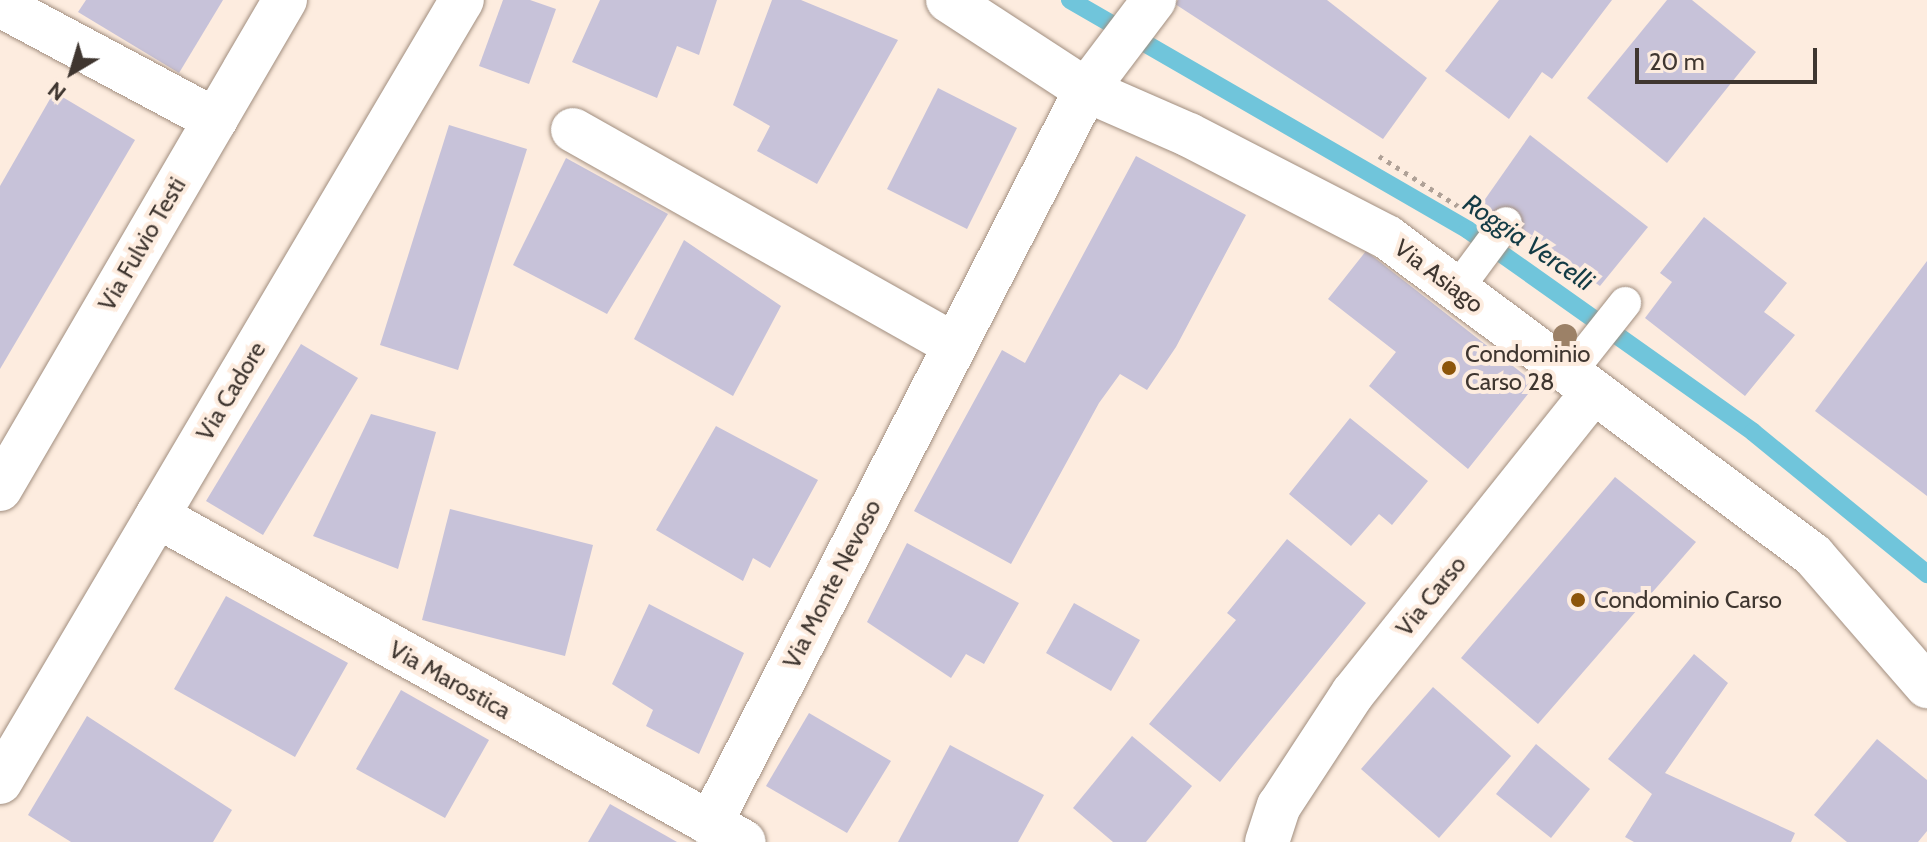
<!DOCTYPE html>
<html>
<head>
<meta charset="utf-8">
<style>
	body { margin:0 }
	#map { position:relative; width:1927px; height:842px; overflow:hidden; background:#fdecdf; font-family:Cabin,sans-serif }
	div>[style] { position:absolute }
	.stream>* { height:18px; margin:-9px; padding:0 9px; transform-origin:9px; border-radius:9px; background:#70c5db }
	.building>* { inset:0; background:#c7c2d9 }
	.path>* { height:5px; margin-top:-2.5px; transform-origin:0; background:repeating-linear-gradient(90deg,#afa197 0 4px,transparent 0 10px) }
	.roads { filter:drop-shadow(0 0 2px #a18e7f) drop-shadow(0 0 2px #a18e7f) }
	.service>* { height:32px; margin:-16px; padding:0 16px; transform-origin:16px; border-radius:16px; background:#fff }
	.minor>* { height:44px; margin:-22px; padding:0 22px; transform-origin:22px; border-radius:22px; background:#fff }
	.tertiary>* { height:44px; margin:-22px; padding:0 22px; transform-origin:22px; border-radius:22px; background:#fff }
	.trees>* { width:24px; height:24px; margin:-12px; border-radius:50%; background:#9c8167 }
	.dots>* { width:22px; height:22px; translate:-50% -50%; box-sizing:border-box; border:4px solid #fdecdf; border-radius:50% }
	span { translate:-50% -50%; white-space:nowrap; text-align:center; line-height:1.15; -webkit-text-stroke:8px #fdecdf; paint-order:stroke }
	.street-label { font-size:24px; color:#3f3630 }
	.poi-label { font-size:24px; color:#3f3630 }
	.left { translate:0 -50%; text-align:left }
	.water-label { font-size:26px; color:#133b45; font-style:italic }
	.north { position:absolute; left:32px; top:32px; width:80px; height:80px; -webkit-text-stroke:6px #fdecdf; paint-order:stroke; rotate:218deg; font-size:22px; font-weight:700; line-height:32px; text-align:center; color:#3f3630 }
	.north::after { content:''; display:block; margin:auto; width:28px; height:36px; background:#3f3630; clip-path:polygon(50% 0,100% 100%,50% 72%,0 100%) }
	.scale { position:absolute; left:1635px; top:48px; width:182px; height:36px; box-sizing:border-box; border:4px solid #3f3630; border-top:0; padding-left:10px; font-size:24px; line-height:28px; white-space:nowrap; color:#3f3630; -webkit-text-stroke:6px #fdecdf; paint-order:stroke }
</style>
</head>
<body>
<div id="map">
	<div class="stream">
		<i style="left:1070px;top:0;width:460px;rotate:30deg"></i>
		<i style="left:1468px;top:230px;width:349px;rotate:35.3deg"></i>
		<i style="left:1753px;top:432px;width:225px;rotate:39.2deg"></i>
	</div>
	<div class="building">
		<i style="clip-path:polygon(86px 0,223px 0,179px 73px,78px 12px)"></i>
		<i style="clip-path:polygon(503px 0,530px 0,556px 9px,529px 84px,479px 66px)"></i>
		<i style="clip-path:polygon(600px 0,717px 0,699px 55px,677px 46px,657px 98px,572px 62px)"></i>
		<i style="clip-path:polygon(772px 0,801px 0,898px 40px,817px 184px,757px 151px,770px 126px,733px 105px)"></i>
		<i style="clip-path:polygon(1178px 0,1327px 0,1427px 78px,1383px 139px,1175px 4px)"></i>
		<i style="clip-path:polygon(1499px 0,1612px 0,1552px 79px,1542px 72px,1509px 119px,1445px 71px)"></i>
		<i style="clip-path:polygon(1667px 0,1692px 0,1756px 52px,1667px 163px,1587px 98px)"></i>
		<i style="clip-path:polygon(938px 88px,1017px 128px,967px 229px,887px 189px)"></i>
		<i style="clip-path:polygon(54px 92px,135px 140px,0 369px,0 186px)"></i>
		<i style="clip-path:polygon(449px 125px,527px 149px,458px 370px,380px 345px)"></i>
		<i style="clip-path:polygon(1530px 135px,1648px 227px,1600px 286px,1481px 205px)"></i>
		<i style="clip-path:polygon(1136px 156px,1246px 215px,1176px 347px,1147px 390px,1120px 374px,1099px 403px,1011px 564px,914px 511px,1002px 350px,1025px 363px)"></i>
		<i style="clip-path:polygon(566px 158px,668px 214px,607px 314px,513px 265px)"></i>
		<i style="clip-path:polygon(1704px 217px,1787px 283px,1764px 312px,1795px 335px,1745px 396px,1645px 318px,1672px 282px,1660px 273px)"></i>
		<i style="clip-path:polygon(684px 240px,781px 306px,733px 396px,634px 339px)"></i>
		<i style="clip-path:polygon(1366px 251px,1536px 384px,1468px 469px,1369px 386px,1396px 352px,1328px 299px)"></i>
		<i style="clip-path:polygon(1927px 261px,1927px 496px,1815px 411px)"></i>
		<i style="clip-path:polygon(301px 344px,358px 378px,263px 535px,206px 501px)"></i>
		<i style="clip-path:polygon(371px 414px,436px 432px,398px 569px,313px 536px)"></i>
		<i style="clip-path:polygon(1350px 418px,1428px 481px,1392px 525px,1379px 514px,1351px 546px,1289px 494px)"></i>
		<i style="clip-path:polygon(716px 426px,818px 480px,770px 568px,753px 558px,743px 581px,656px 530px)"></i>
		<i style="clip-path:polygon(1615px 477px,1696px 542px,1538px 724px,1461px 658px)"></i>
		<i style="clip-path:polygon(450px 509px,593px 545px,565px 656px,422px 620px)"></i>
		<i style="clip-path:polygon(1287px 539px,1366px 603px,1220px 782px,1149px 724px,1236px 620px,1227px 613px)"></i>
		<i style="clip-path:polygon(907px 543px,1019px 603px,984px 664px,966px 654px,951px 678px,867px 622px)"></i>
		<i style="clip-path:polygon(226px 596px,348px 663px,295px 757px,174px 689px)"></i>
		<i style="clip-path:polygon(1074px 603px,1140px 640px,1111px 691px,1046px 653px)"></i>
		<i style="clip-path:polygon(649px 604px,744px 653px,699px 754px,646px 726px,653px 710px,612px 684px)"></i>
		<i style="clip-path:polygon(1694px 654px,1728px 683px,1665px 773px,1795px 833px,1791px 842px,1634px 842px,1625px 837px,1652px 794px,1608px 759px)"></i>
		<i style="clip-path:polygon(1433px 687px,1511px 756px,1439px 838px,1361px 769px)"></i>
		<i style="clip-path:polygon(401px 690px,489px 740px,445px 818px,356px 769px)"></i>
		<i style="clip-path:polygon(809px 713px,891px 761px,847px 833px,766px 786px)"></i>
		<i style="clip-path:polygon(87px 716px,232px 810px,213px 842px,71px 842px,28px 815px)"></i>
		<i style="clip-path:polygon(1132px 736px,1192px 786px,1146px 842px,1113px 842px,1073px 808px)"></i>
		<i style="clip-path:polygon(1877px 739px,1927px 780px,1927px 831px,1918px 842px,1847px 842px,1814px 815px)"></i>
		<i style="clip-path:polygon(1536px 744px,1590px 789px,1551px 838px,1496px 794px)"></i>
		<i style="clip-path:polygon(950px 745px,1044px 795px,1018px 842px,898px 842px)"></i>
		<i style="clip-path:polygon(610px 804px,677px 842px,588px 842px)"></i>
	</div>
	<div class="path">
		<i style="left:1379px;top:156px;width:97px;rotate:32.4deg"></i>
		<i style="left:1539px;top:259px;width:47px;rotate:33.7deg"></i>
	</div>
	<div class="roads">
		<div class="service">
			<i style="left:1457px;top:289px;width:82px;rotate:-53.4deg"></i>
			<i style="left:1568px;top:375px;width:92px;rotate:-51.6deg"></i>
		</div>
		<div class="minor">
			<i style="left:948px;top:0;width:165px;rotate:33.1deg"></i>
			<i style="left:1086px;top:90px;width:112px;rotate:23.6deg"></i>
			<i style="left:1189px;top:135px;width:223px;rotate:27.3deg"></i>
			<i style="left:1387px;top:237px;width:532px;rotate:36.74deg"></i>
			<i style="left:1813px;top:555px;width:174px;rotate:49deg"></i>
			<i style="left:0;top:5px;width:244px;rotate:28.1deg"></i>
			<i style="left:573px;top:130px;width:438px;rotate:29.4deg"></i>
			<i style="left:157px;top:516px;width:671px;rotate:29.05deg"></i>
			<i style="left:710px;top:824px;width:825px;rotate:-62.88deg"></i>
			<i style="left:1086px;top:90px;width:113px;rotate:-52.9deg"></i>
			<i style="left:1267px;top:842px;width:38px;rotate:-72deg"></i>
			<i style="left:1279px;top:806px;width:135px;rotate:-56.8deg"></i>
			<i style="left:1353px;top:693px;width:383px;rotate:-51.4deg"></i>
		</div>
		<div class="tertiary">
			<i style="left:0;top:489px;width:566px;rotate:-59.77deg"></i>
			<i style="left:0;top:782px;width:908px;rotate:-59.43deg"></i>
		</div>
	</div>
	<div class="trees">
		<i style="left:1565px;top:336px"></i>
	</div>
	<div class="dots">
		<i style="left:1449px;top:368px;background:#8d550a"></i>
		<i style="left:1578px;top:600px;background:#8d550a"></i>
	</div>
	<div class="street-label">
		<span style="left:142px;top:244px;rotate:-60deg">Via Fulvio Testi</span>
		<span style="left:1439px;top:276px;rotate:37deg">Via Asiago</span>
		<span style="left:231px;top:391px;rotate:-59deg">Via Cadore</span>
		<span style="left:832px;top:584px;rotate:-63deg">Via Monte Nevoso</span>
		<span style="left:1431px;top:596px;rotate:-51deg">Via Carso</span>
		<span style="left:450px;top:680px;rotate:29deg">Via Marostica</span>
	</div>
	<div class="poi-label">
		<span class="left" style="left:1465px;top:368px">Condominio<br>Carso 28</span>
		<span class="left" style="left:1594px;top:600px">Condominio Carso</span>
	</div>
	<div class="water-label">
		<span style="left:1528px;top:243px;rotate:34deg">Roggia Vercelli</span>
	</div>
	<div class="north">N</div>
	<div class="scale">20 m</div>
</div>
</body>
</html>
